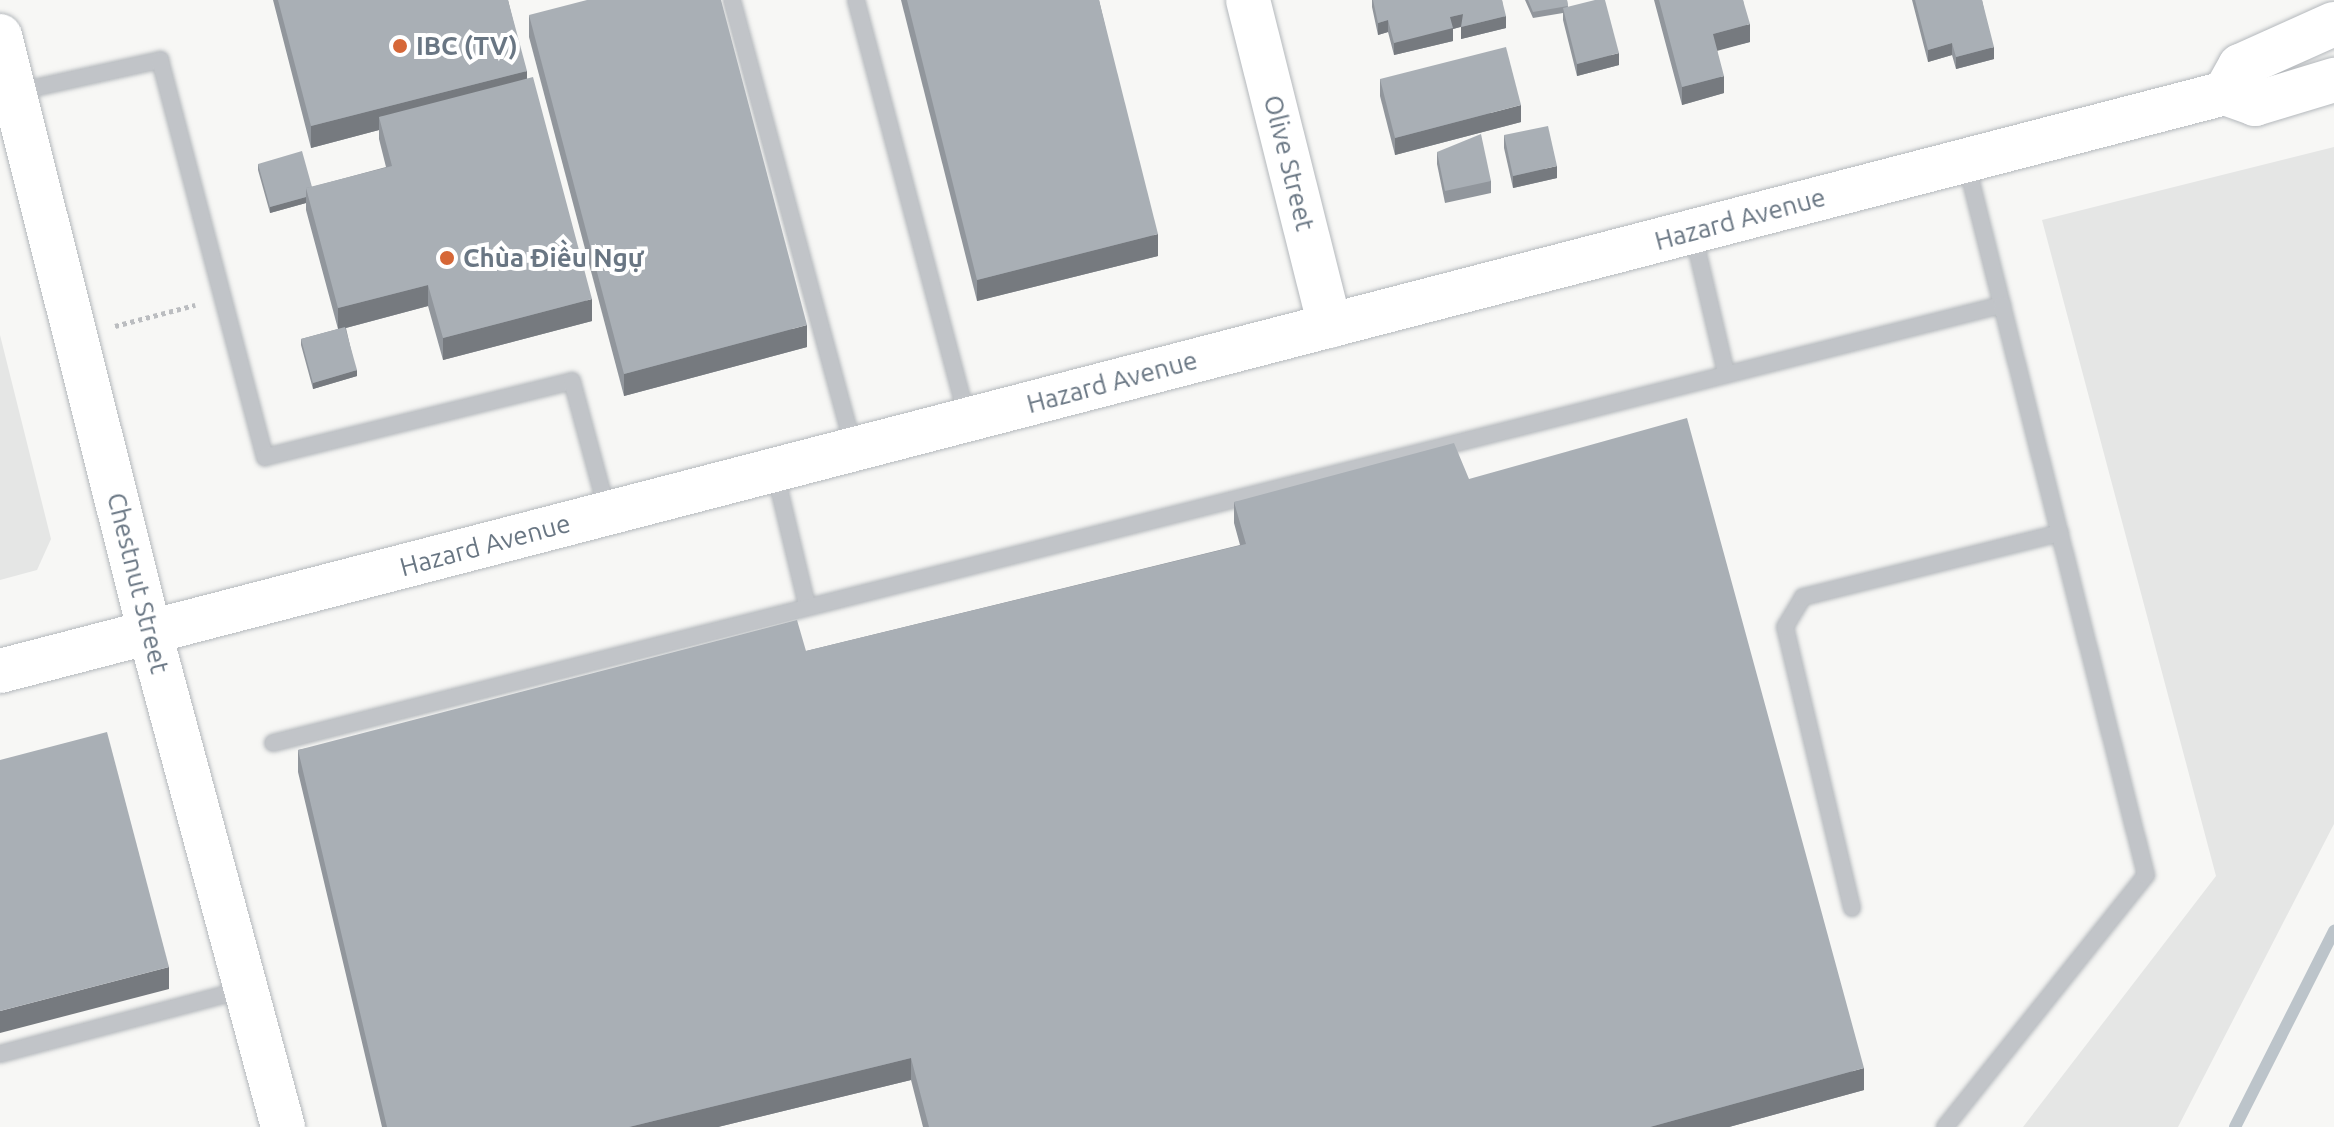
<!DOCTYPE html>
<html>
<head>
<meta charset="utf-8">
<style>
	body { margin:0 }
	#map { position:relative; width:2334px; height:1127px; overflow:hidden; background:#f7f7f5; font-family:Ubuntu,sans-serif }
	div>[style] { position:absolute }
	.built>* { inset:0; background:#e5e6e5 }
	.stream>* { height:12px; margin:-6px; padding:0 6px; transform-origin:6px; border-radius:6px; background:#bcc4ca }
	.path>* { height:5px; margin-top:-2.5px; transform-origin:0; background:repeating-linear-gradient(90deg,#bbbdc0 0 4px,transparent 0 8px) }
	.roads { filter:drop-shadow(0 0 2px #b4b8bc) drop-shadow(0 0 2px #b4b8bc) }
	.lane>* { height:16px; margin:-8px; padding:0 8px; transform-origin:8px; border-radius:8px; background:#c1c4c8 }
	.secondary>* { height:44px; margin:-22px; padding:0 22px; transform-origin:22px; border-radius:22px; background:#fff }
	.wall>* { inset:0; background:#91969c }
	.shaded-wall>* { inset:0; background:#767a7f }
	.building>* { inset:0; background:#a9afb5 }
	.dots>* { width:22px; height:22px; translate:-50% -50%; box-sizing:border-box; border:4px solid #fff; border-radius:50% }
	span { translate:-50% -50%; white-space:nowrap; text-align:center; line-height:1.15; -webkit-text-stroke:8px #fff; paint-order:stroke }
	.poi-label { font-size:26px; color:#697683; font-weight:700 }
	.left { translate:0 -50%; text-align:left }
	.street-label { font-size:26px; color:#697683 }
</style>
</head>
<body>
<div id="map">
	<div class="built">
		<i style="clip-path:polygon(2334px 147px,2334px 824px,2178px 1127px,2023px 1127px,2216px 876px,2042px 220px)"></i>
		<i style="clip-path:polygon(0 335px,51px 539px,37px 570px,0 580px)"></i>
	</div>
	<div class="stream">
		<i style="left:2235px;top:1127px;width:220px;rotate:-63.2deg"></i>
	</div>
	<div class="path">
		<i style="left:115px;top:326px;width:83px;rotate:-14.7deg"></i>
	</div>
	<div class="roads">
		<div class="lane">
			<i style="left:732px;top:0;width:464px;rotate:74.8deg"></i>
			<i style="left:856px;top:0;width:432px;rotate:75.1deg"></i>
			<i style="left:16px;top:92px;width:148px;rotate:-12.5deg"></i>
			<i style="left:160px;top:60px;width:411px;rotate:75.2deg"></i>
			<i style="left:265px;top:457px;width:316px;rotate:-13.9deg"></i>
			<i style="left:572px;top:381px;width:134px;rotate:74.8deg"></i>
			<i style="left:1693px;top:233px;width:144px;rotate:76.7deg"></i>
			<i style="left:775px;top:472px;width:137px;rotate:76.5deg"></i>
			<i style="left:273px;top:743px;width:1784px;rotate:-14.22deg"></i>
			<i style="left:2002px;top:305px;width:147px;rotate:-104.1deg"></i>
			<i style="left:1852px;top:908px;width:289px;rotate:-103.4deg"></i>
			<i style="left:1785px;top:627px;width:35px;rotate:-59deg"></i>
			<i style="left:1803px;top:597px;width:265px;rotate:-14deg"></i>
			<i style="left:0;top:1054px;width:250px;rotate:-14.8deg"></i>
			<i style="left:1945px;top:1127px;width:322px;rotate:-51.4deg"></i>
			<i style="left:2146px;top:875px;width:588px;rotate:-104.18deg"></i>
		</div>
		<div class="secondary">
			<i style="left:1248px;top:0;width:336px;rotate:75.9deg"></i>
			<i style="left:0;top:36px;width:616px;rotate:75.9deg"></i>
			<i style="left:150px;top:633px;width:512px;rotate:74.93deg"></i>
			<i style="left:2225px;top:93px;width:31px;rotate:-61deg"></i>
			<i style="left:2240px;top:66px;width:103px;rotate:-24.1deg"></i>
			<i style="left:0;top:671px;width:2299px;rotate:-14.56deg"></i>
			<i style="left:2225px;top:93px;width:32px;rotate:20deg"></i>
			<i style="left:2255px;top:104px;width:83px;rotate:-16.9deg"></i>
		</div>
	</div>
	<div class="wall">
		<i style="clip-path:polygon(273px 0,508px 0,527px 78px,592px 321px,443px 360px,428px 306px,346px 328px,357px 376px,313px 389px,301px 345px,301px 339px,338px 329px,306px 210px,306px 203px,270px 213px,258px 170px,258px 164px,312px 187px,386px 167px,379px 139px,379px 130px,311px 148px)"></i>
		<i style="clip-path:polygon(901px 0,1099px 0,1158px 256px,977px 301px)"></i>
		<i style="clip-path:polygon(1372px 0,1502px 0,1506px 28px,1461px 39px,1461px 27px,1453px 29px,1453px 41px,1394px 55px,1388px 32px,1378px 35px,1372px 7px)"></i>
		<i style="clip-path:polygon(1525px 0,1567px 0,1568px 7px,1619px 65px,1577px 76px,1563px 20px,1563px 13px,1533px 18px)"></i>
		<i style="clip-path:polygon(1654px 0,1743px 0,1750px 42px,1717px 50px,1724px 93px,1682px 105px)"></i>
		<i style="clip-path:polygon(1912px 0,1982px 0,1994px 59px,1956px 69px,1952px 55px,1928px 62px)"></i>
		<i style="clip-path:polygon(529px 15px,807px 347px,624px 396px,529px 37px)"></i>
		<i style="clip-path:polygon(1380px 79px,1521px 122px,1395px 155px,1380px 96px)"></i>
		<i style="clip-path:polygon(1504px 135px,1557px 178px,1513px 188px,1504px 148px)"></i>
		<i style="clip-path:polygon(1437px 152px,1491px 181px,1491px 193px,1445px 203px,1437px 164px)"></i>
		<i style="clip-path:polygon(1469px 479px,1864px 1090px,1729px 1127px,923px 1127px,911px 1080px,718px 1127px,382px 1127px,298px 772px,298px 750px,806px 651px,1240px 545px,1234px 523px,1234px 502px)"></i>
	</div>
	<div class="shaded-wall">
		<i style="clip-path:polygon(1463px 14px,1463px 26px,1453px 29px,1453px 41px,1394px 55px,1394px 43px,1450px 17px)"></i>
		<i style="clip-path:polygon(1506px 16px,1506px 28px,1461px 39px,1461px 27px)"></i>
		<i style="clip-path:polygon(1388px 20px,1388px 32px,1378px 35px,1378px 23px)"></i>
		<i style="clip-path:polygon(1750px 24px,1750px 42px,1713px 52px,1713px 34px)"></i>
		<i style="clip-path:polygon(1952px 43px,1952px 55px,1928px 62px,1928px 50px)"></i>
		<i style="clip-path:polygon(1994px 47px,1994px 59px,1956px 69px,1956px 57px)"></i>
		<i style="clip-path:polygon(1619px 53px,1619px 65px,1577px 76px,1577px 64px)"></i>
		<i style="clip-path:polygon(527px 71px,527px 93px,379px 117px,379px 130px,311px 148px,311px 126px)"></i>
		<i style="clip-path:polygon(1724px 76px,1724px 93px,1682px 105px,1682px 87px)"></i>
		<i style="clip-path:polygon(1521px 105px,1521px 122px,1395px 155px,1395px 138px)"></i>
		<i style="clip-path:polygon(1557px 166px,1557px 178px,1513px 188px,1513px 176px)"></i>
		<i style="clip-path:polygon(306px 197px,306px 203px,270px 213px,270px 207px)"></i>
		<i style="clip-path:polygon(1158px 234px,1158px 256px,977px 301px,977px 280px)"></i>
		<i style="clip-path:polygon(428px 285px,428px 306px,338px 330px,338px 308px)"></i>
		<i style="clip-path:polygon(592px 299px,592px 321px,443px 360px,443px 338px)"></i>
		<i style="clip-path:polygon(807px 325px,807px 347px,624px 396px,624px 374px)"></i>
		<i style="clip-path:polygon(357px 370px,357px 376px,313px 389px,313px 383px)"></i>
		<i style="clip-path:polygon(169px 967px,169px 989px,0 1033px,0 1011px)"></i>
		<i style="clip-path:polygon(911px 1058px,911px 1080px,718px 1127px,629px 1127px)"></i>
		<i style="clip-path:polygon(1864px 1068px,1864px 1090px,1729px 1127px,1650px 1127px)"></i>
	</div>
	<div class="building">
		<i style="clip-path:polygon(278px 0,508px 0,527px 71px,311px 126px)"></i>
		<i style="clip-path:polygon(587px 0,721px 0,807px 325px,624px 374px,529px 15px)"></i>
		<i style="clip-path:polygon(907px 0,1099px 0,1158px 234px,977px 280px)"></i>
		<i style="clip-path:polygon(1373px 0,1502px 0,1506px 16px,1461px 27px,1463px 14px,1450px 17px,1453px 28px,1394px 43px,1388px 20px,1378px 23px)"></i>
		<i style="clip-path:polygon(1528px 0,1567px 0,1568px 6px,1533px 12px)"></i>
		<i style="clip-path:polygon(1595px 0,1605px 0,1619px 53px,1577px 64px,1563px 8px)"></i>
		<i style="clip-path:polygon(1659px 0,1743px 0,1750px 24px,1713px 34px,1724px 76px,1682px 87px)"></i>
		<i style="clip-path:polygon(1915px 0,1982px 0,1994px 47px,1956px 57px,1952px 43px,1928px 50px)"></i>
		<i style="clip-path:polygon(1506px 47px,1521px 105px,1395px 138px,1380px 79px)"></i>
		<i style="clip-path:polygon(533px 77px,592px 299px,443px 338px,428px 285px,338px 308px,306px 188px,392px 166px,379px 117px)"></i>
		<i style="clip-path:polygon(1548px 126px,1557px 166px,1513px 176px,1504px 135px)"></i>
		<i style="clip-path:polygon(1481px 134px,1491px 181px,1445px 191px,1437px 152px)"></i>
		<i style="clip-path:polygon(302px 151px,312px 187px,306px 188px,306px 197px,270px 207px,258px 164px)"></i>
		<i style="clip-path:polygon(345px 327px,357px 370px,313px 383px,301px 339px)"></i>
		<i style="clip-path:polygon(1687px 418px,1864px 1068px,1650px 1127px,929px 1127px,911px 1058px,629px 1127px,387px 1127px,298px 750px,797px 620px,806px 651px,1246px 544px,1234px 502px,1454px 443px,1469px 479px)"></i>
		<i style="clip-path:polygon(107px 732px,169px 967px,0 1011px,0 760px)"></i>
	</div>
	<div class="dots">
		<i style="left:400px;top:46px;background:#d66737"></i>
		<i style="left:447px;top:258px;background:#d66737"></i>
	</div>
	<div class="poi-label">
		<span class="left" style="left:416px;top:46px">IBC (TV)</span>
		<span class="left" style="left:463px;top:258px">Chùa Điều Ngự</span>
	</div>
	<div class="street-label">
		<span style="left:1289px;top:163px;rotate:76deg">Olive Street</span>
		<span style="left:1740px;top:219px;rotate:-15deg">Hazard Avenue</span>
		<span style="left:1112px;top:382px;rotate:-15deg">Hazard Avenue</span>
		<span style="left:485px;top:545px;rotate:-15deg">Hazard Avenue</span>
		<span style="left:138px;top:583px;rotate:76deg">Chestnut Street</span>
	</div>
</div>
</body>
</html>
